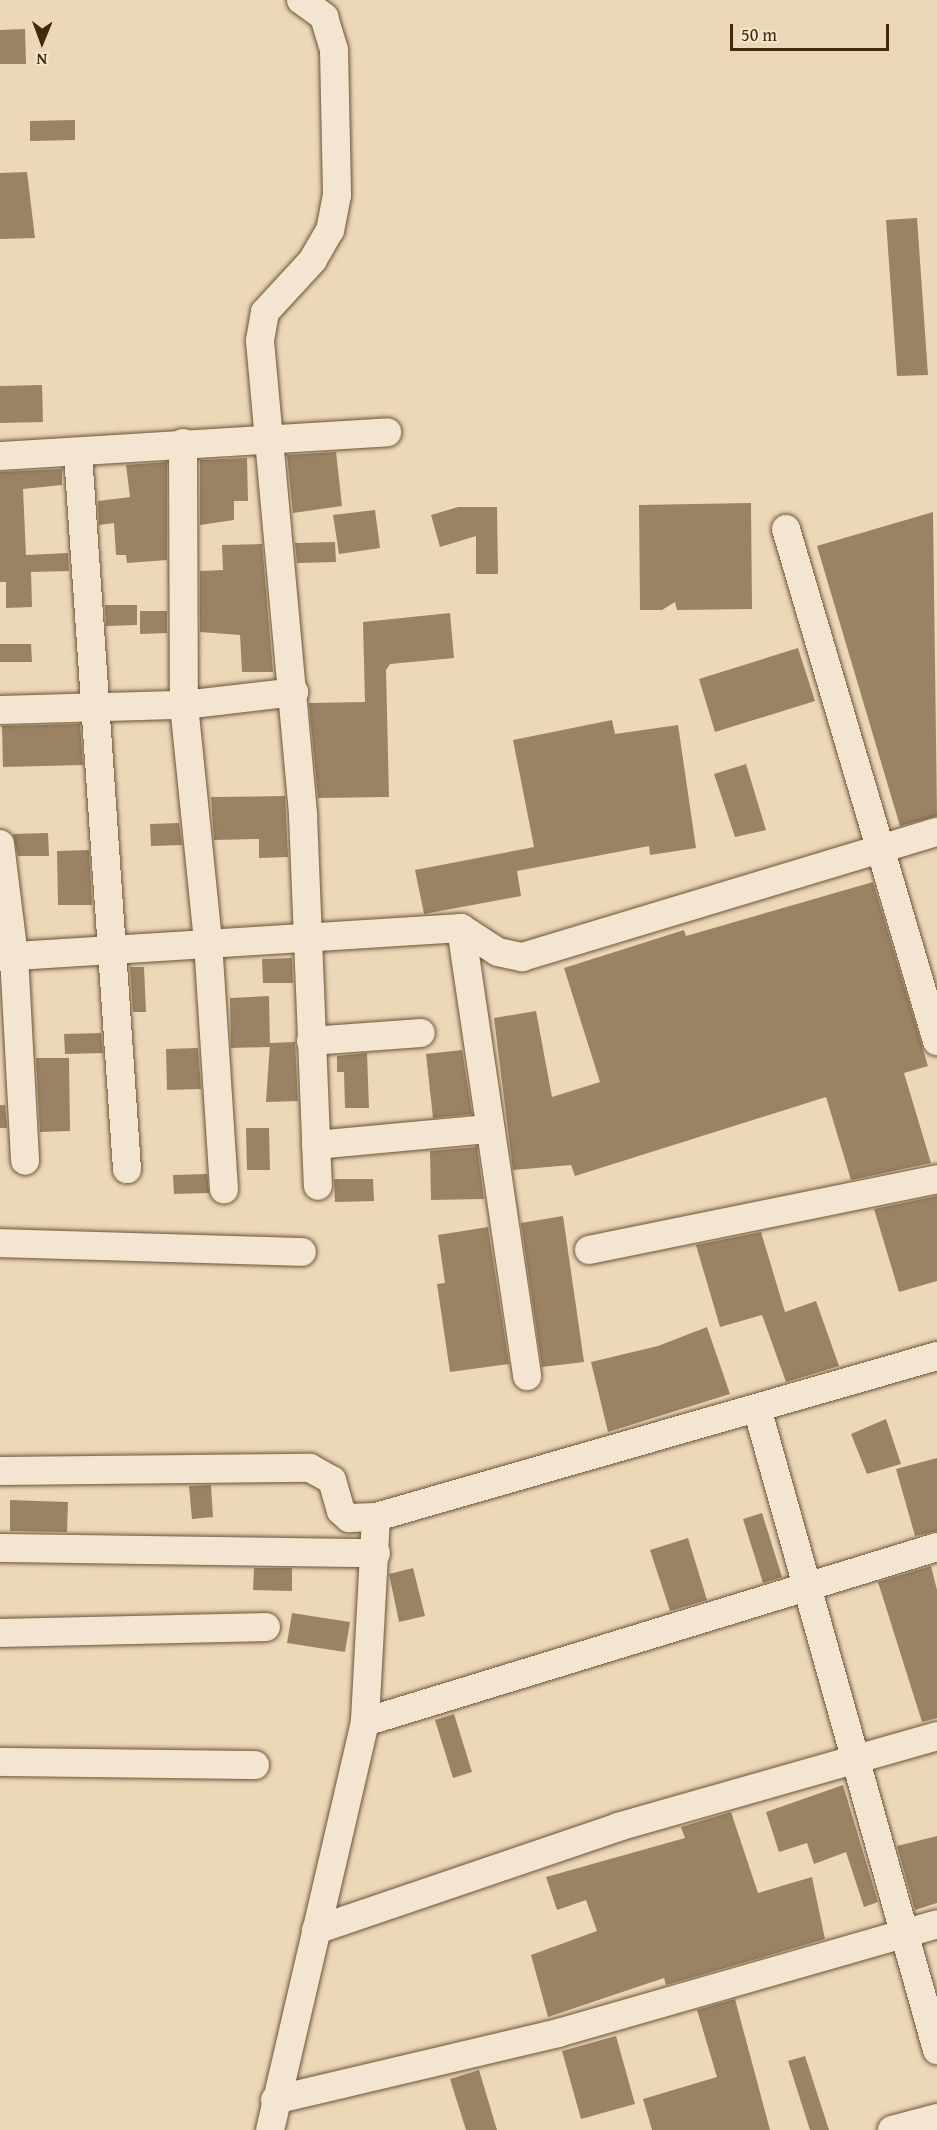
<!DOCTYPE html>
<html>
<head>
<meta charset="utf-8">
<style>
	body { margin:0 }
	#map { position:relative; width:937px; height:2130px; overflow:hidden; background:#ecd7b8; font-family:"Gentium Book Plus",serif }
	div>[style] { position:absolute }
	.building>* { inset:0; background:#9a8364 }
	.roads { filter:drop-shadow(0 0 2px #6c5436) drop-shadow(0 0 2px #6c5436) }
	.minor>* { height:28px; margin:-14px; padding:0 14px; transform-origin:14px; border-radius:14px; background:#f3e5d1 }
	span { translate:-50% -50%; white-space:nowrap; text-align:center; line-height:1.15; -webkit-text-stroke:5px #f3e5d1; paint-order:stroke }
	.north { position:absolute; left:12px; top:12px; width:60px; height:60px; -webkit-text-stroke:4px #f3e5d1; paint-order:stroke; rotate:181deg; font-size:16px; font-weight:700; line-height:24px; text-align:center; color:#41290a }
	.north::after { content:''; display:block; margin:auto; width:21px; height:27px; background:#41290a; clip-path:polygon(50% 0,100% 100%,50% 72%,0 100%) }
	.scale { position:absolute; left:730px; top:24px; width:159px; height:27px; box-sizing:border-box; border:3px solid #41290a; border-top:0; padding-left:8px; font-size:18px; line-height:21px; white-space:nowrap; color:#41290a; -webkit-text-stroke:4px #f3e5d1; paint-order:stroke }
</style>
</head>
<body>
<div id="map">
	<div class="building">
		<i style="clip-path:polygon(25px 29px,26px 64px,0 64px,0 30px)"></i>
		<i style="clip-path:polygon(75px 120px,75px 140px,30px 141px,30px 121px)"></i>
		<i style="clip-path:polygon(27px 172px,35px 238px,0 239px,0 173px)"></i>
		<i style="clip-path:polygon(917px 218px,928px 375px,897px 376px,886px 220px)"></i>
		<i style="clip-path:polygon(42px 385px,43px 422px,0 423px,0 386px)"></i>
		<i style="clip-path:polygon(336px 452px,342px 506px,293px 513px,287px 455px)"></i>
		<i style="clip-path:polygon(247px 458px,248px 501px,234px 501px,234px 520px,200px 525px,200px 460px)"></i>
		<i style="clip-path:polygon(167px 462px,167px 560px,127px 563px,126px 555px,116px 555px,114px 523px,99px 525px,98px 501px,130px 497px,126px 465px)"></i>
		<i style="clip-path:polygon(62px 469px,62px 485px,23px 489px,26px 555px,68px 553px,69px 571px,31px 572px,32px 607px,6px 608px,6px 582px,0 582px,0 472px)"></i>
		<i style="clip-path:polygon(751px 503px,752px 609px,677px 610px,675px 602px,662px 610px,640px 610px,639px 505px)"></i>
		<i style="clip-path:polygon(458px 507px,497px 507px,498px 574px,476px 574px,476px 536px,440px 547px,431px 515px)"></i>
		<i style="clip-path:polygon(375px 510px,380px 548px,339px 554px,333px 515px)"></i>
		<i style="clip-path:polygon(933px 512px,937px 816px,900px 826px,817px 546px)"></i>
		<i style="clip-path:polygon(335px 542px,336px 562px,297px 563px,295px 543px)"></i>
		<i style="clip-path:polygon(262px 544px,273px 672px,242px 672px,240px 635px,200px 632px,200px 571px,223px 570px,222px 545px)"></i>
		<i style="clip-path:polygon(105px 605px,137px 605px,137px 625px,106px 626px)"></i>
		<i style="clip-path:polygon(140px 611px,167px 611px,167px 633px,140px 634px)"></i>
		<i style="clip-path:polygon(450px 613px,454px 658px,390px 664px,386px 670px,389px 797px,318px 798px,309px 703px,365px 702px,363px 622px)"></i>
		<i style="clip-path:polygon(0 644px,31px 644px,32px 662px,0 662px)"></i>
		<i style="clip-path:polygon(798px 648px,815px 701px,715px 732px,699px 679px)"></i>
		<i style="clip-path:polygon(612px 720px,615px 734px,678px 725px,696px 848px,650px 855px,649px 846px,517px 871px,521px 896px,424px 914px,415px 870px,534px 847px,513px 740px)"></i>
		<i style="clip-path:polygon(80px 724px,83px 765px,3px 767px,2px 726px)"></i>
		<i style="clip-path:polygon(746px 764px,766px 830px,735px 837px,714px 774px)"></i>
		<i style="clip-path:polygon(285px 796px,288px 857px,259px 858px,259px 839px,214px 840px,211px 797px)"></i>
		<i style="clip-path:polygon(179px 823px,182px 845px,151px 846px,150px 824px)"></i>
		<i style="clip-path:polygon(48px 833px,49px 856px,18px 856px,13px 834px)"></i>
		<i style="clip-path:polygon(89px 850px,92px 905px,58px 905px,57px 851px)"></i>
		<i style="clip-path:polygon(873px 882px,928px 1066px,904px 1073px,931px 1163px,851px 1180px,826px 1097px,575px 1176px,571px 1165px,513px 1170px,494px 1018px,536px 1011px,552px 1097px,600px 1082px,564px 968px,684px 930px,686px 936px)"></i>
		<i style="clip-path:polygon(292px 958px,293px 983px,263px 983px,262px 959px)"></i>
		<i style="clip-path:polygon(130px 967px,144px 967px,146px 1012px,133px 1012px)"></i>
		<i style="clip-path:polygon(269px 996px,270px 1047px,231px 1048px,230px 998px)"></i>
		<i style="clip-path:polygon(101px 1033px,103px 1053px,65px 1054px,64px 1034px)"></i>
		<i style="clip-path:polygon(295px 1042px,298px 1101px,266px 1102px,270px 1043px)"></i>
		<i style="clip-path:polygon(198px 1048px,201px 1089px,167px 1090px,166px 1049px)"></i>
		<i style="clip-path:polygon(462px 1050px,472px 1114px,433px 1118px,426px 1054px)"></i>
		<i style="clip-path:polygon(367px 1053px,369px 1108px,345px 1108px,344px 1072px,337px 1072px,337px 1056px)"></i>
		<i style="clip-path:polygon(36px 1058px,69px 1058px,70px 1131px,40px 1132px)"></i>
		<i style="clip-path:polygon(0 1105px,5px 1105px,7px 1128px,0 1128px)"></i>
		<i style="clip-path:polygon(246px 1128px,269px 1128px,270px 1170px,247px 1170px)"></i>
		<i style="clip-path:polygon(477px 1147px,484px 1199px,431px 1200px,430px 1151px)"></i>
		<i style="clip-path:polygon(207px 1174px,209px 1193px,174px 1194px,173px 1175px)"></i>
		<i style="clip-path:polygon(334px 1179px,373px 1179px,374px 1201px,335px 1202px)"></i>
		<i style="clip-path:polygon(937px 1196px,937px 1281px,899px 1292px,874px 1209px)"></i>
		<i style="clip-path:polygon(563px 1216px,584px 1362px,542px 1367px,521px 1223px)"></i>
		<i style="clip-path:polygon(488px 1227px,509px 1364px,450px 1372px,437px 1284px,445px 1283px,438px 1235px)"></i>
		<i style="clip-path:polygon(761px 1232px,785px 1312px,816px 1301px,839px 1366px,786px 1382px,762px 1315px,720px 1327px,696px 1245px)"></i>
		<i style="clip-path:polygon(707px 1327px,730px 1394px,608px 1432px,591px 1362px,658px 1346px)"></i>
		<i style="clip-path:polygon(886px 1419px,901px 1464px,867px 1474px,851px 1434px)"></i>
		<i style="clip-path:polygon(937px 1458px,937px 1531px,915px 1536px,896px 1469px)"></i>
		<i style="clip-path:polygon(211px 1485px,213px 1517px,192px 1519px,189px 1486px)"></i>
		<i style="clip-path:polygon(10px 1500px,68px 1502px,67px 1532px,10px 1531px)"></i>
		<i style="clip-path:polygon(762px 1513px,782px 1577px,763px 1583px,743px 1519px)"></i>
		<i style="clip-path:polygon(688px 1538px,707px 1600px,670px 1611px,650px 1550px)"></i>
		<i style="clip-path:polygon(931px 1566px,937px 1590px,937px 1718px,922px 1722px,878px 1582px)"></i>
		<i style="clip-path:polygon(254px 1568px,292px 1568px,292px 1591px,253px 1590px)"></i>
		<i style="clip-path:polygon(413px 1568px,425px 1616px,399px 1622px,389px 1574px)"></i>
		<i style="clip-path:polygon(292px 1613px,350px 1622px,345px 1652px,287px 1643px)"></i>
		<i style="clip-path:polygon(454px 1714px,472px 1772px,453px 1778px,435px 1720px)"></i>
		<i style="clip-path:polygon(843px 1785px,878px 1902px,864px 1907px,846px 1852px,814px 1864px,807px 1843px,779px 1852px,766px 1812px)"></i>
		<i style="clip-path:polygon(731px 1812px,758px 1893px,812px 1877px,825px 1939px,666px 1985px,664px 1978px,548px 2017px,531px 1955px,597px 1931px,586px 1900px,557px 1910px,546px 1877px,685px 1838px,681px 1827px)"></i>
		<i style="clip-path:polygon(937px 1836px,937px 1903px,915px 1910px,897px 1846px)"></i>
		<i style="clip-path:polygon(735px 1999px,770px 2130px,652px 2130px,643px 2099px,717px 2077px,697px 2010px)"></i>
		<i style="clip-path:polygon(616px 2036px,635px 2104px,581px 2119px,562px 2051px)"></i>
		<i style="clip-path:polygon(805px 2056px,829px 2130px,810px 2130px,788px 2061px)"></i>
		<i style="clip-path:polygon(479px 2070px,497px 2130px,466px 2130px,450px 2079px)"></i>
	</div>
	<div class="roads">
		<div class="minor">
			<i style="left:301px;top:0;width:29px;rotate:36deg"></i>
			<i style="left:324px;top:17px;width:34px;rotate:73deg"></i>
			<i style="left:334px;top:50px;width:145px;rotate:88.8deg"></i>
			<i style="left:337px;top:195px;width:36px;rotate:101deg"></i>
			<i style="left:330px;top:230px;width:34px;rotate:120deg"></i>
			<i style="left:313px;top:260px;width:71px;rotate:132.7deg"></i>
			<i style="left:265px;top:312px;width:29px;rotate:100deg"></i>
			<i style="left:260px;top:341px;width:476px;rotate:84.8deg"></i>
			<i style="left:303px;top:815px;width:371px;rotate:87.7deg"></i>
			<i style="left:183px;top:443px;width:262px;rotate:89.8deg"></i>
			<i style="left:184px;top:705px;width:238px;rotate:84.2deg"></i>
			<i style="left:208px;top:942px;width:248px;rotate:86.3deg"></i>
			<i style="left:78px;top:454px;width:717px;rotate:86.08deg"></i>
			<i style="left:0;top:456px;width:388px;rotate:-3.5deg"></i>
			<i style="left:786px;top:529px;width:534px;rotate:73.57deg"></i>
			<i style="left:0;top:710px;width:184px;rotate:-1.6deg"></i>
			<i style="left:184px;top:705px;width:111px;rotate:-6.7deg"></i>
			<i style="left:0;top:844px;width:113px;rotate:82.9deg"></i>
			<i style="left:14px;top:956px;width:205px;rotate:86.9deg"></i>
			<i style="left:461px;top:928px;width:453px;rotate:81.6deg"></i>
			<i style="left:0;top:957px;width:462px;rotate:-3.6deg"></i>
			<i style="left:461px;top:928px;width:44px;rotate:33deg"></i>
			<i style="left:498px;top:952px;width:25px;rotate:12deg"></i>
			<i style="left:522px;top:957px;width:433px;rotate:-16.8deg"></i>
			<i style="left:311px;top:1041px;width:110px;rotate:-4.2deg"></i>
			<i style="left:316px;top:1145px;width:175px;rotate:-5.3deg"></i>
			<i style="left:0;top:1243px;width:302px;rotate:1.7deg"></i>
			<i style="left:589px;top:1250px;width:355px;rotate:-11.5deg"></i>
			<i style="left:757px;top:1408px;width:667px;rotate:74.34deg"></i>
			<i style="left:0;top:1471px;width:310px;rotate:-0.6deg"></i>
			<i style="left:310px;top:1468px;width:25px;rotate:29deg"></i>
			<i style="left:332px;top:1480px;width:32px;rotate:74deg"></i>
			<i style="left:341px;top:1511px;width:11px;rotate:41deg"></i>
			<i style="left:349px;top:1518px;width:27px;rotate:-2deg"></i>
			<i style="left:376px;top:1517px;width:205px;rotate:93.1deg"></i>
			<i style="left:365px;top:1722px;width:419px;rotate:103.1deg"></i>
			<i style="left:376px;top:1517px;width:584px;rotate:-16.01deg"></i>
			<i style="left:0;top:1548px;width:376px;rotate:0.8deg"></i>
			<i style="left:0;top:1633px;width:266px;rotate:-1.3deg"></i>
			<i style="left:365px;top:1722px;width:598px;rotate:-17.01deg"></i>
			<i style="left:0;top:1762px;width:255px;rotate:0.7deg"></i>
			<i style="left:316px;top:1930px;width:319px;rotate:-18.8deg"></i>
			<i style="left:618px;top:1827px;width:332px;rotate:-15.9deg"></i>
			<i style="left:275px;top:2100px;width:291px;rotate:-13.3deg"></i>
			<i style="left:558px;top:2033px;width:394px;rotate:-16deg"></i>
			<i style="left:892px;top:2130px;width:47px;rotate:-14.9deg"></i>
		</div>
	</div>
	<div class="north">N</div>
	<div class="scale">50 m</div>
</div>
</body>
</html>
